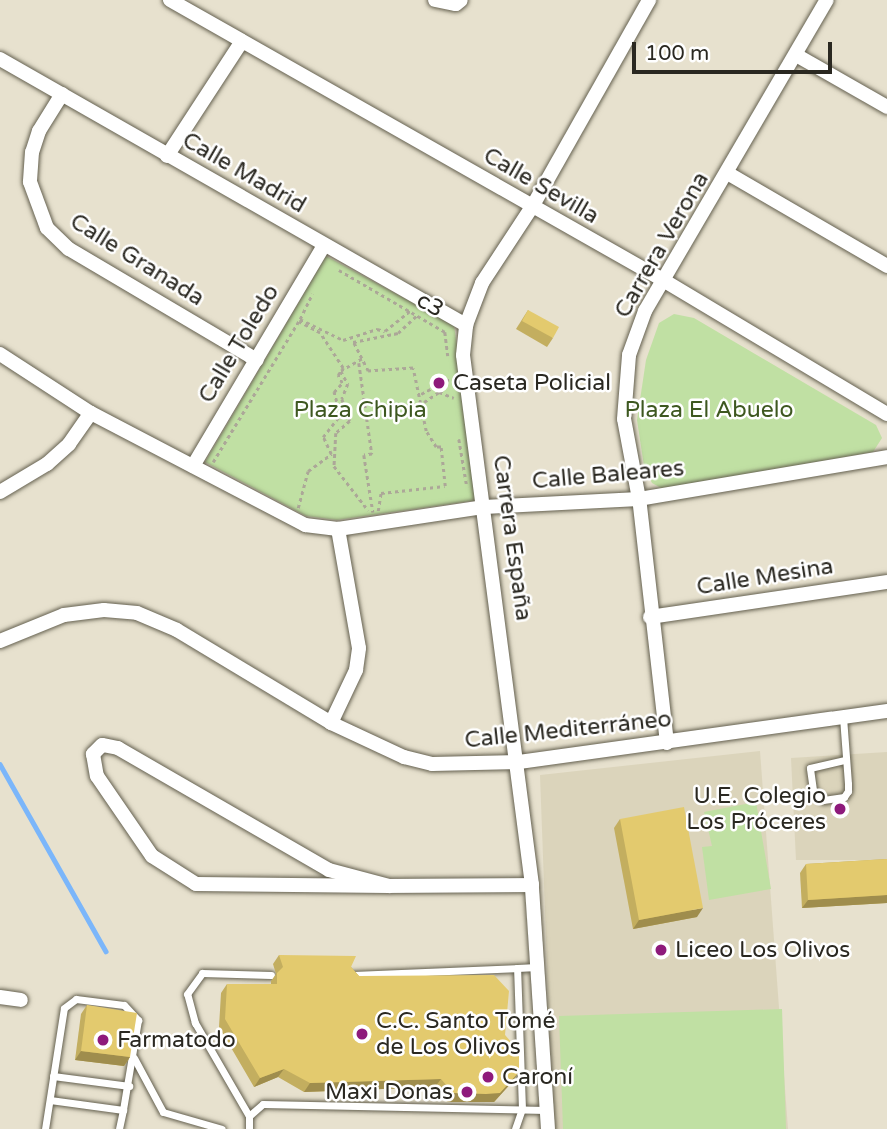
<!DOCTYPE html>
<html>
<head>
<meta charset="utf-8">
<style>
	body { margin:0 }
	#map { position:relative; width:887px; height:1129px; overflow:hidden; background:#e7e1ce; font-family:"Varela Round",sans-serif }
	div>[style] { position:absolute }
	.built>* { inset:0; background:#dbd4bb }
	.green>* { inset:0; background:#c0e0a3 }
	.stream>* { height:4.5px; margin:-2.25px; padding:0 2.25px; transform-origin:2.25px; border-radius:2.25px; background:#7bb6fa }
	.path>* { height:2.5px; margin-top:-1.25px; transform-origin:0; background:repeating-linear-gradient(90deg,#aca798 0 3.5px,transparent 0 7px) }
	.roads { filter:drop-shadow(0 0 2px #64604f) drop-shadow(0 0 2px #64604f) }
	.lane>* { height:7px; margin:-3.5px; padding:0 3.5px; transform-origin:3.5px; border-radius:3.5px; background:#fff }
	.street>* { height:14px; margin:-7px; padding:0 7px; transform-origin:7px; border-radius:7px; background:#fff }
	.wall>* { inset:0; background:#c3ae5f }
	.shaded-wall>* { inset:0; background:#9f8d4d }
	.building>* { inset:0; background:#e3ca6e }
	.dots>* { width:19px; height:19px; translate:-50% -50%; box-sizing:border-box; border:4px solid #fff; border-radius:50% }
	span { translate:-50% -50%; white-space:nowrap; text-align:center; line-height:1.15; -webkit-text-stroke:5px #fff; paint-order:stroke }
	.street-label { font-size:23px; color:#2a2821 }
	.poi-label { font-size:23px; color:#2a2821 }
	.left { translate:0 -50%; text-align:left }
	.right { translate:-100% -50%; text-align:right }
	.park-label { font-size:23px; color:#3e5820 }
	.scale { position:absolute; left:632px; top:42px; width:200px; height:32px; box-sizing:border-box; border:4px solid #2a2821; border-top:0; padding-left:9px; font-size:21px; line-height:24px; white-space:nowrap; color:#2a2821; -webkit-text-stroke:5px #fff; paint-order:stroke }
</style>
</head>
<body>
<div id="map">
	<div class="built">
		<i style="clip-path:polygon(760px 751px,788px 1129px,553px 1129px,540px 775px)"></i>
		<i style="clip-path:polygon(887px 752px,887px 860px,796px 860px,791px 758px)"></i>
	</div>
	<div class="green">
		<i style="clip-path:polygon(326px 256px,454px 325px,478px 500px,337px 520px,306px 516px,205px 462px)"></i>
		<i style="clip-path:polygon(674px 314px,694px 318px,876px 425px,882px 438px,873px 452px,663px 489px,652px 483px,644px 466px,637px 420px,646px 360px,659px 323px)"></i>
		<i style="clip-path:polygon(756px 802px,771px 889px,709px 900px,702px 847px,712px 846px,704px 812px)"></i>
		<i style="clip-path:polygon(782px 1009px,786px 1129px,563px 1129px,559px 1016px)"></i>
	</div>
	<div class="stream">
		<i style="left:0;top:764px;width:215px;rotate:60.5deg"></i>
	</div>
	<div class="path">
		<i style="left:339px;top:270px;width:123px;rotate:30.3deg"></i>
		<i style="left:445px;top:332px;width:24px;rotate:83deg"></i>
		<i style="left:300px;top:319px;width:28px;rotate:-64deg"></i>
		<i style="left:362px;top:359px;width:24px;rotate:150deg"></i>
		<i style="left:341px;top:371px;width:15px;rotate:62deg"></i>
		<i style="left:348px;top:384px;width:16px;rotate:112deg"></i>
		<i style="left:342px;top:399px;width:23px;rotate:70deg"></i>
		<i style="left:350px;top:421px;width:18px;rotate:139deg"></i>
		<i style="left:336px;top:433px;width:33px;rotate:93deg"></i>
		<i style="left:334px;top:466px;width:56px;rotate:52.3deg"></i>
		<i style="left:359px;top:363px;width:92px;rotate:81.9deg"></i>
		<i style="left:372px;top:454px;width:8px;rotate:173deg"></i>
		<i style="left:364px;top:455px;width:58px;rotate:81deg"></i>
		<i style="left:421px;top:394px;width:34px;rotate:-28deg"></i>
		<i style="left:424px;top:402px;width:18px;rotate:-34deg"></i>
		<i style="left:439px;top:392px;width:16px;rotate:22deg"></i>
		<i style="left:459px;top:439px;width:49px;rotate:80.5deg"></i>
		<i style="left:213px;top:462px;width:167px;rotate:-58.7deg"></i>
		<i style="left:300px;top:319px;width:48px;rotate:26deg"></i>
		<i style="left:343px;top:340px;width:36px;rotate:-18deg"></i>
		<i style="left:377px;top:329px;width:8px;rotate:14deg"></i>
		<i style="left:385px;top:331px;width:32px;rotate:-39deg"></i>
		<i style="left:298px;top:508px;width:38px;rotate:-75deg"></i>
		<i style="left:308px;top:471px;width:29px;rotate:-36deg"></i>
		<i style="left:331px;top:454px;width:19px;rotate:-115deg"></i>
		<i style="left:323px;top:437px;width:28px;rotate:-52deg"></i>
		<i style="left:340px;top:415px;width:24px;rotate:-105deg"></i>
		<i style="left:334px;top:392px;width:12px;rotate:-48deg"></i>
		<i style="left:342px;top:383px;width:9px;rotate:-117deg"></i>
		<i style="left:338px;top:375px;width:9px;rotate:-54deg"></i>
		<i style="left:343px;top:368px;width:42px;rotate:-123.3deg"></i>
		<i style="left:320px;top:333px;width:24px;rotate:-152deg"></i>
		<i style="left:378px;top:511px;width:18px;rotate:-81deg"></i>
		<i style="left:381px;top:493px;width:64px;rotate:-6.2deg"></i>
		<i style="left:445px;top:486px;width:39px;rotate:-96deg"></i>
		<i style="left:441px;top:447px;width:5px;rotate:180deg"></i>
		<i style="left:436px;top:447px;width:19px;rotate:-122deg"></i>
		<i style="left:426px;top:431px;width:64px;rotate:-101.7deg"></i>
		<i style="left:413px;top:368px;width:45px;rotate:176.2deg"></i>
		<i style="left:368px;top:371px;width:33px;rotate:-117deg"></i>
		<i style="left:353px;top:342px;width:46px;rotate:-11.3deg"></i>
		<i style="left:398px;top:333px;width:26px;rotate:-43deg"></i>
	</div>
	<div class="roads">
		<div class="lane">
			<i style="left:843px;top:717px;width:67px;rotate:85.7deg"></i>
			<i style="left:848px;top:784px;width:7px;rotate:90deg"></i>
			<i style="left:848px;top:791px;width:7px;rotate:124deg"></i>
			<i style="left:844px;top:797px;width:21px;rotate:172deg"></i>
			<i style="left:823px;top:800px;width:14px;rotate:-135deg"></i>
			<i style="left:813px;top:790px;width:22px;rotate:-98deg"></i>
			<i style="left:810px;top:768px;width:37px;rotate:-13deg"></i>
			<i style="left:351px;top:975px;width:166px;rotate:-2.4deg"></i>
			<i style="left:134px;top:1058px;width:61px;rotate:61.8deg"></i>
			<i style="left:163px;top:1112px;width:61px;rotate:16.1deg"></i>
			<i style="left:53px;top:1076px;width:77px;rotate:7.5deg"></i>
			<i style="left:50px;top:1100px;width:74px;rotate:7.8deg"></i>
			<i style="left:123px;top:1110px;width:19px;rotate:102deg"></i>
			<i style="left:249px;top:1116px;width:108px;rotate:-120.1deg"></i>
			<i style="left:195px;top:1023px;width:30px;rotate:-105deg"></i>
			<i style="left:187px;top:994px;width:26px;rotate:-54deg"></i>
			<i style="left:202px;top:973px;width:69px;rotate:1.7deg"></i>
			<i style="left:45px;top:1129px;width:122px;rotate:-81.1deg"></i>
			<i style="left:64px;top:1008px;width:15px;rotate:-37deg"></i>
			<i style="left:76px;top:999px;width:48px;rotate:7.1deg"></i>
			<i style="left:124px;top:1005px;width:21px;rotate:47deg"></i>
			<i style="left:138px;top:1020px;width:91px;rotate:99.5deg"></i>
			<i style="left:249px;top:1129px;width:13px;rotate:-90deg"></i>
			<i style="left:249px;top:1116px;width:18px;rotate:-41deg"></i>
			<i style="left:263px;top:1104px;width:283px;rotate:1.2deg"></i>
			<i style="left:515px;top:1129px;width:21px;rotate:-71deg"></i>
			<i style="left:522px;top:1109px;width:141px;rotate:-92deg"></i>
			<i style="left:517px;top:968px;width:20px;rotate:-3deg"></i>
		</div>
		<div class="street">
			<i style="left:170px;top:0;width:567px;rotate:29.59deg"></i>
			<i style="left:663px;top:280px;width:261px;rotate:30.9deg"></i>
			<i style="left:435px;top:0;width:21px;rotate:11deg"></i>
			<i style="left:456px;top:4px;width:6px;rotate:-39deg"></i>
			<i style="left:796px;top:55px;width:105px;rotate:29.7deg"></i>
			<i style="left:0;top:59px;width:537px;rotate:29.72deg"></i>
			<i style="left:62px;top:94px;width:44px;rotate:121.9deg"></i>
			<i style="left:39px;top:131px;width:22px;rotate:108deg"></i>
			<i style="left:32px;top:152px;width:30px;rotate:94deg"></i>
			<i style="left:30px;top:182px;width:49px;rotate:69.7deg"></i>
			<i style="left:47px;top:228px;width:30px;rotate:44deg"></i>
			<i style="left:69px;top:249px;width:218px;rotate:30.6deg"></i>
			<i style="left:167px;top:156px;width:137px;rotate:-56.9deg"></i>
			<i style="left:729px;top:174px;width:183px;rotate:30.2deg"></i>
			<i style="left:0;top:354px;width:108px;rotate:33deg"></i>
			<i style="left:91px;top:413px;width:242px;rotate:27.6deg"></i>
			<i style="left:305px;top:525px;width:33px;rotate:7deg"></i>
			<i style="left:338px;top:529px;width:148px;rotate:-8.6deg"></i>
			<i style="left:484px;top:507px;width:155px;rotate:-3deg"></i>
			<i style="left:639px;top:499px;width:252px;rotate:-9.6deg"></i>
			<i style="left:193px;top:466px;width:257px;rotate:-59.3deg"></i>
			<i style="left:0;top:492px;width:55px;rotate:-30.8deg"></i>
			<i style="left:47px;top:464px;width:30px;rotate:-42deg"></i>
			<i style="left:69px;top:444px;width:38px;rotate:-55deg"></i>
			<i style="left:650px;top:617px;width:240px;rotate:-8.4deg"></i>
			<i style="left:0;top:641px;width:69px;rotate:-22.1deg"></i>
			<i style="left:64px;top:615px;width:40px;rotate:-7.1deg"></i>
			<i style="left:104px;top:610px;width:33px;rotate:5deg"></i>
			<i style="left:137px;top:613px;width:43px;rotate:23deg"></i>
			<i style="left:177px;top:630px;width:180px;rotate:31.1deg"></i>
			<i style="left:331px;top:723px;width:81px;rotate:25deg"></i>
			<i style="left:404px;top:757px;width:29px;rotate:14deg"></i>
			<i style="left:432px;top:764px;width:87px;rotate:-1.3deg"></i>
			<i style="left:519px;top:762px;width:372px;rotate:-7.9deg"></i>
			<i style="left:331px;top:723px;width:59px;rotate:-64.7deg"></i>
			<i style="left:356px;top:670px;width:22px;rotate:-82deg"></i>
			<i style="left:359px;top:648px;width:121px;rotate:-100deg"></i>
			<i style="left:667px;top:743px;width:246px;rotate:-96.5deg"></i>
			<i style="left:639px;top:499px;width:81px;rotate:-100.6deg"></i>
			<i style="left:624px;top:419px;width:64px;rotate:-85.5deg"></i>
			<i style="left:629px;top:355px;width:47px;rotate:-70deg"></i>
			<i style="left:645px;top:311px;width:360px;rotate:-59.7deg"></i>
			<i style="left:389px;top:886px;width:62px;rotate:-165.1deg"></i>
			<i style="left:329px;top:870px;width:244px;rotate:-150deg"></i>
			<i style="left:118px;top:748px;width:16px;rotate:-169deg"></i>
			<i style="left:102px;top:745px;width:13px;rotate:135deg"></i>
			<i style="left:93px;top:754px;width:22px;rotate:80deg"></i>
			<i style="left:97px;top:776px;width:97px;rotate:55.5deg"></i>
			<i style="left:152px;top:856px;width:52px;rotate:32.5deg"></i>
			<i style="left:196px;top:884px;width:193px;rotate:0.6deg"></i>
			<i style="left:389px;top:886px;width:143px;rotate:-0.4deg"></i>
			<i style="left:0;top:997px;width:21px;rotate:8deg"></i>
			<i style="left:548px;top:1129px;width:245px;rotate:-93.8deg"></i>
			<i style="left:532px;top:885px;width:534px;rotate:-97.42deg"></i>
			<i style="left:463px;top:355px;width:30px;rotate:-84deg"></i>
			<i style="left:466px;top:325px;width:45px;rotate:-69.1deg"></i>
			<i style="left:482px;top:283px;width:91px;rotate:-56.7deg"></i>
			<i style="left:532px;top:207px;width:238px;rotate:-60.5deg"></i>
		</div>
	</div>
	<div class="wall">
		<i style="clip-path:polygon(528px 310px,553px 338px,547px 347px,516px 329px)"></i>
		<i style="clip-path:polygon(620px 819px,697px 917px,633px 929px,614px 828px)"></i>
		<i style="clip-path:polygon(887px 859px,887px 903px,802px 908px,800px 873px,806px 864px)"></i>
		<i style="clip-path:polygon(279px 955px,351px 967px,359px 976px,505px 1035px,513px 1081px,494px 1102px,447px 1102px,435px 1087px,304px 1092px,278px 1077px,254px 1087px,219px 1027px,221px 993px,227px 984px,271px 984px,271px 981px,276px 974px,273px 964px)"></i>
		<i style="clip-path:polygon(87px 1005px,130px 1057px,124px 1066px,75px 1060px,81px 1014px)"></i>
	</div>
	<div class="shaded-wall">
		<i style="clip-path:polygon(887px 895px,887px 903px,802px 908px,808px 900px)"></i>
		<i style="clip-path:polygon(703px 908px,697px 917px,633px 929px,639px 920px)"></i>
		<i style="clip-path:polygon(81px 1051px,130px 1057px,124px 1066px,75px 1060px)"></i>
		<i style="clip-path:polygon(284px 1069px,278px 1077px,254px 1087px,260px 1078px)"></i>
		<i style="clip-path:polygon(519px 1072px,513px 1081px,494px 1102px,447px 1102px,453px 1093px)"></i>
		<i style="clip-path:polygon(441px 1079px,435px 1087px,304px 1092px,310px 1083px)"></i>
	</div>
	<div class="building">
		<i style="clip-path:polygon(528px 310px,559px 327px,553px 338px,522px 321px)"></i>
		<i style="clip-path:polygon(684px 807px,703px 908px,639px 920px,620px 819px)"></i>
		<i style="clip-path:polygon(887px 859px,887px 895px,808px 900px,806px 864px)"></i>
		<i style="clip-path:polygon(279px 955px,356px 956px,351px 967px,359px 976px,494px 975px,509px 991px,505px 1035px,519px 1051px,519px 1072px,500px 1093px,486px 1094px,453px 1093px,441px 1079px,310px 1083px,284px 1069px,260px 1078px,225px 1019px,227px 984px,277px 984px,277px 973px,283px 967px)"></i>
		<i style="clip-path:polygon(87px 1005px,137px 1013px,130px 1057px,81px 1051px)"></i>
	</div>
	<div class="dots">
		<i style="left:439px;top:383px;background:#8e1a7b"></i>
		<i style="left:840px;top:809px;background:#8e1a7b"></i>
		<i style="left:661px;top:950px;background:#8e1a7b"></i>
		<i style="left:362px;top:1034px;background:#8e1a7b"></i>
		<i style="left:103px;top:1040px;background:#8e1a7b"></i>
		<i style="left:488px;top:1077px;background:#8e1a7b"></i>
		<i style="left:467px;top:1092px;background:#8e1a7b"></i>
	</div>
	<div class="street-label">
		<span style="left:244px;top:173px;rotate:30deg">Calle Madrid</span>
		<span style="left:541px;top:186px;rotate:30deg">Calle Sevilla</span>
		<span style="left:662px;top:245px;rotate:-60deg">Carrera Verona</span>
		<span style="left:137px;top:260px;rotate:32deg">Calle Granada</span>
		<span style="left:430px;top:305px;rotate:30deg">c3</span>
		<span style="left:239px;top:344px;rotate:-59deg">Calle Toledo</span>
		<span style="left:608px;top:475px;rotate:-5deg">Calle Baleares</span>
		<span style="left:512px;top:538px;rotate:82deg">Carrera España</span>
		<span style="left:765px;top:577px;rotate:-9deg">Calle Mesina</span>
		<span style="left:568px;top:730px;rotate:-6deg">Calle Mediterráneo</span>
	</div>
	<div class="poi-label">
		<span class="left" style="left:453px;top:383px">Caseta Policial</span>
		<span class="right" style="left:826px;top:809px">U.E. Colegio<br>Los Próceres</span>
		<span class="left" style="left:675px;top:950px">Liceo Los Olivos</span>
		<span class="left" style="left:376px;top:1034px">C.C. Santo Tomé<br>de Los Olivos</span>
		<span class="left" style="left:117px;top:1040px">Farmatodo</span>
		<span class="left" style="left:502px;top:1077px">Caroní</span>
		<span class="right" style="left:453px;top:1092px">Maxi Donas</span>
	</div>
	<div class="park-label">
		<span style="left:360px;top:410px">Plaza Chipia</span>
		<span style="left:709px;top:410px">Plaza El Abuelo</span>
	</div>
	<div class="scale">100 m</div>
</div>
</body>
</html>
